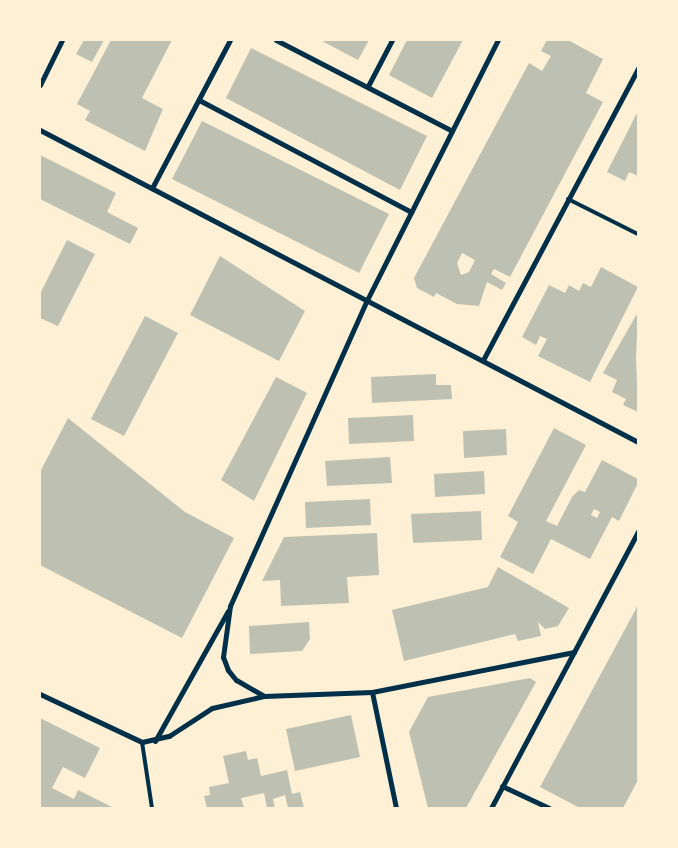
<!DOCTYPE html>
<html>
<head>
<meta charset="utf-8">
<style>
	body { margin:0 }
	#map { position:relative; width:678px; height:848px; overflow:hidden; background:#fdf0d5; font-family:Jost,sans-serif }
	div>[style] { position:absolute }
	.building>* { inset:0; background:#bec0b2 }
	.service>* { height:4px; margin:-2px; padding:0 2px; transform-origin:2px; border-radius:2px; background:#003049 }
	.minor>* { height:5px; margin:-2.5px; padding:0 2.5px; transform-origin:2.5px; border-radius:2.5px; background:#003049 }
	span { translate:-50% -50%; white-space:nowrap; text-align:center; line-height:1.15; -webkit-text-stroke:4.5px #fdf0d5; paint-order:stroke }
	.frame { position:absolute; inset:0; border:41px solid #fdf0d5; pointer-events:none }
</style>
</head>
<body>
<div id="map">
	<div class="building">
		<i style="clip-path:polygon(84px 40px,104px 40px,92px 62px,76px 54px)"></i>
		<i style="clip-path:polygon(111px 40px,172px 40px,142px 98px,163px 109px,145px 151px,85px 120px,90px 111px,77px 104px)"></i>
		<i style="clip-path:polygon(320px 40px,369px 40px,358px 60px)"></i>
		<i style="clip-path:polygon(407px 40px,463px 40px,432px 98px,389px 75px)"></i>
		<i style="clip-path:polygon(evenodd,547px 40px,568px 40px,603px 59px,586px 93px,603px 102px,510px 277px,494px 269px,491px 274px,506px 283px,502px 290px,487px 282px,479px 306px,457px 304px,436px 293px,434px 297px,417px 288px,414px 278px,529px 63px,542px 71px,551px 56px,541px 51px,547px 40px,462px 253px,475px 260px,469px 272px,461px 275px,457px 263px,462px 253px)"></i>
		<i style="clip-path:polygon(251px 48px,427px 136px,400px 190px,226px 98px)"></i>
		<i style="clip-path:polygon(638px 111px,638px 176px,629px 172px,625px 181px,607px 172px)"></i>
		<i style="clip-path:polygon(202px 121px,389px 214px,359px 273px,172px 179px)"></i>
		<i style="clip-path:polygon(40px 155px,116px 193px,107px 212px,138px 228px,130px 244px,40px 199px)"></i>
		<i style="clip-path:polygon(67px 240px,95px 254px,58px 326px,40px 318px,40px 294px)"></i>
		<i style="clip-path:polygon(220px 256px,305px 311px,279px 361px,190px 315px)"></i>
		<i style="clip-path:polygon(601px 267px,638px 287px,590px 382px,538px 356px,547px 339px,540px 336px,536px 345px,522px 337px,549px 285px,565px 293px,569px 285px,579px 291px,583px 283px,591px 287px)"></i>
		<i style="clip-path:polygon(638px 312px,636px 357px,638px 412px,623px 405px,626px 399px,612px 392px,617px 380px,603px 373px)"></i>
		<i style="clip-path:polygon(145px 316px,178px 333px,124px 436px,91px 419px)"></i>
		<i style="clip-path:polygon(436px 374px,436px 385px,451px 385px,452px 399px,372px 403px,371px 377px)"></i>
		<i style="clip-path:polygon(276px 377px,307px 393px,254px 501px,221px 480px)"></i>
		<i style="clip-path:polygon(413px 415px,414px 441px,349px 444px,348px 418px)"></i>
		<i style="clip-path:polygon(68px 418px,185px 512px,234px 538px,182px 638px,40px 565px,40px 472px)"></i>
		<i style="clip-path:polygon(evenodd,554px 428px,586px 445px,546px 521px,557px 526px,572px 497px,579px 490px,585px 492px,602px 460px,638px 479px,638px 483px,619px 521px,612px 517px,590px 559px,551px 539px,533px 574px,500px 557px,518px 522px,508px 516px,554px 428px,594px 509px,600px 512px,597px 518px,591px 515px,594px 509px)"></i>
		<i style="clip-path:polygon(506px 429px,507px 455px,464px 458px,463px 431px)"></i>
		<i style="clip-path:polygon(390px 457px,392px 483px,327px 486px,325px 461px)"></i>
		<i style="clip-path:polygon(484px 471px,485px 494px,435px 497px,434px 474px)"></i>
		<i style="clip-path:polygon(370px 499px,371px 525px,306px 528px,305px 502px)"></i>
		<i style="clip-path:polygon(481px 511px,482px 540px,413px 543px,411px 514px)"></i>
		<i style="clip-path:polygon(377px 533px,379px 575px,347px 577px,349px 603px,281px 606px,280px 580px,262px 581px,284px 537px)"></i>
		<i style="clip-path:polygon(498px 567px,569px 608px,558px 626px,545px 629px,538px 622px,541px 636px,518px 641px,515px 634px,404px 661px,392px 610px,488px 587px)"></i>
		<i style="clip-path:polygon(638px 605px,638px 780px,623px 808px,580px 808px,540px 787px)"></i>
		<i style="clip-path:polygon(309px 622px,310px 639px,302px 651px,250px 654px,249px 626px)"></i>
		<i style="clip-path:polygon(530px 678px,536px 682px,466px 808px,428px 808px,409px 732px,428px 697px)"></i>
		<i style="clip-path:polygon(351px 715px,360px 757px,295px 771px,286px 729px)"></i>
		<i style="clip-path:polygon(40px 718px,100px 748px,85px 778px,63px 767px,52px 788px,74px 799px,78px 790px,114px 808px,40px 808px)"></i>
		<i style="clip-path:polygon(246px 751px,248px 760px,257px 758px,261px 776px,287px 770px,292px 794px,300px 792px,304px 808px,288px 808px,285px 795px,273px 799px,275px 808px,267px 808px,264px 793px,241px 798px,244px 808px,207px 808px,204px 796px,210px 795px,209px 787px,229px 783px,223px 756px)"></i>
	</div>
	<div class="service">
		<i style="left:568px;top:199px;width:78px;rotate:26.6deg"></i>
		<i style="left:142px;top:742px;width:67px;rotate:81.4deg"></i>
	</div>
	<div class="minor">
		<i style="left:276px;top:40px;width:198px;rotate:27.3deg"></i>
		<i style="left:40px;top:85px;width:50px;rotate:-63.9deg"></i>
		<i style="left:368px;top:86px;width:52px;rotate:-62.4deg"></i>
		<i style="left:199px;top:100px;width:240px;rotate:27.8deg"></i>
		<i style="left:40px;top:130px;width:674px;rotate:27.55deg"></i>
		<i style="left:152px;top:188px;width:167px;rotate:-62.2deg"></i>
		<i style="left:483px;top:360px;width:331px;rotate:-62deg"></i>
		<i style="left:372px;top:692px;width:206px;rotate:-11.2deg"></i>
		<i style="left:40px;top:694px;width:113px;rotate:25.2deg"></i>
		<i style="left:142px;top:742px;width:28px;rotate:-13deg"></i>
		<i style="left:169px;top:736px;width:51px;rotate:-33.1deg"></i>
		<i style="left:212px;top:708px;width:53px;rotate:-13deg"></i>
		<i style="left:264px;top:696px;width:108px;rotate:-2.1deg"></i>
		<i style="left:372px;top:692px;width:118px;rotate:78.3deg"></i>
		<i style="left:264px;top:696px;width:32px;rotate:-150deg"></i>
		<i style="left:236px;top:680px;width:13px;rotate:-129deg"></i>
		<i style="left:228px;top:670px;width:14px;rotate:-111deg"></i>
		<i style="left:223px;top:657px;width:51px;rotate:-82.2deg"></i>
		<i style="left:230px;top:606px;width:335px;rotate:-65.9deg"></i>
		<i style="left:367px;top:300px;width:291px;rotate:-63.3deg"></i>
		<i style="left:155px;top:741px;width:149px;rotate:-60.7deg"></i>
		<i style="left:502px;top:786px;width:52px;rotate:25.1deg"></i>
		<i style="left:491px;top:808px;width:314px;rotate:-62deg"></i>
	</div>
	<div class="frame"></div>
</div>
</body>
</html>
